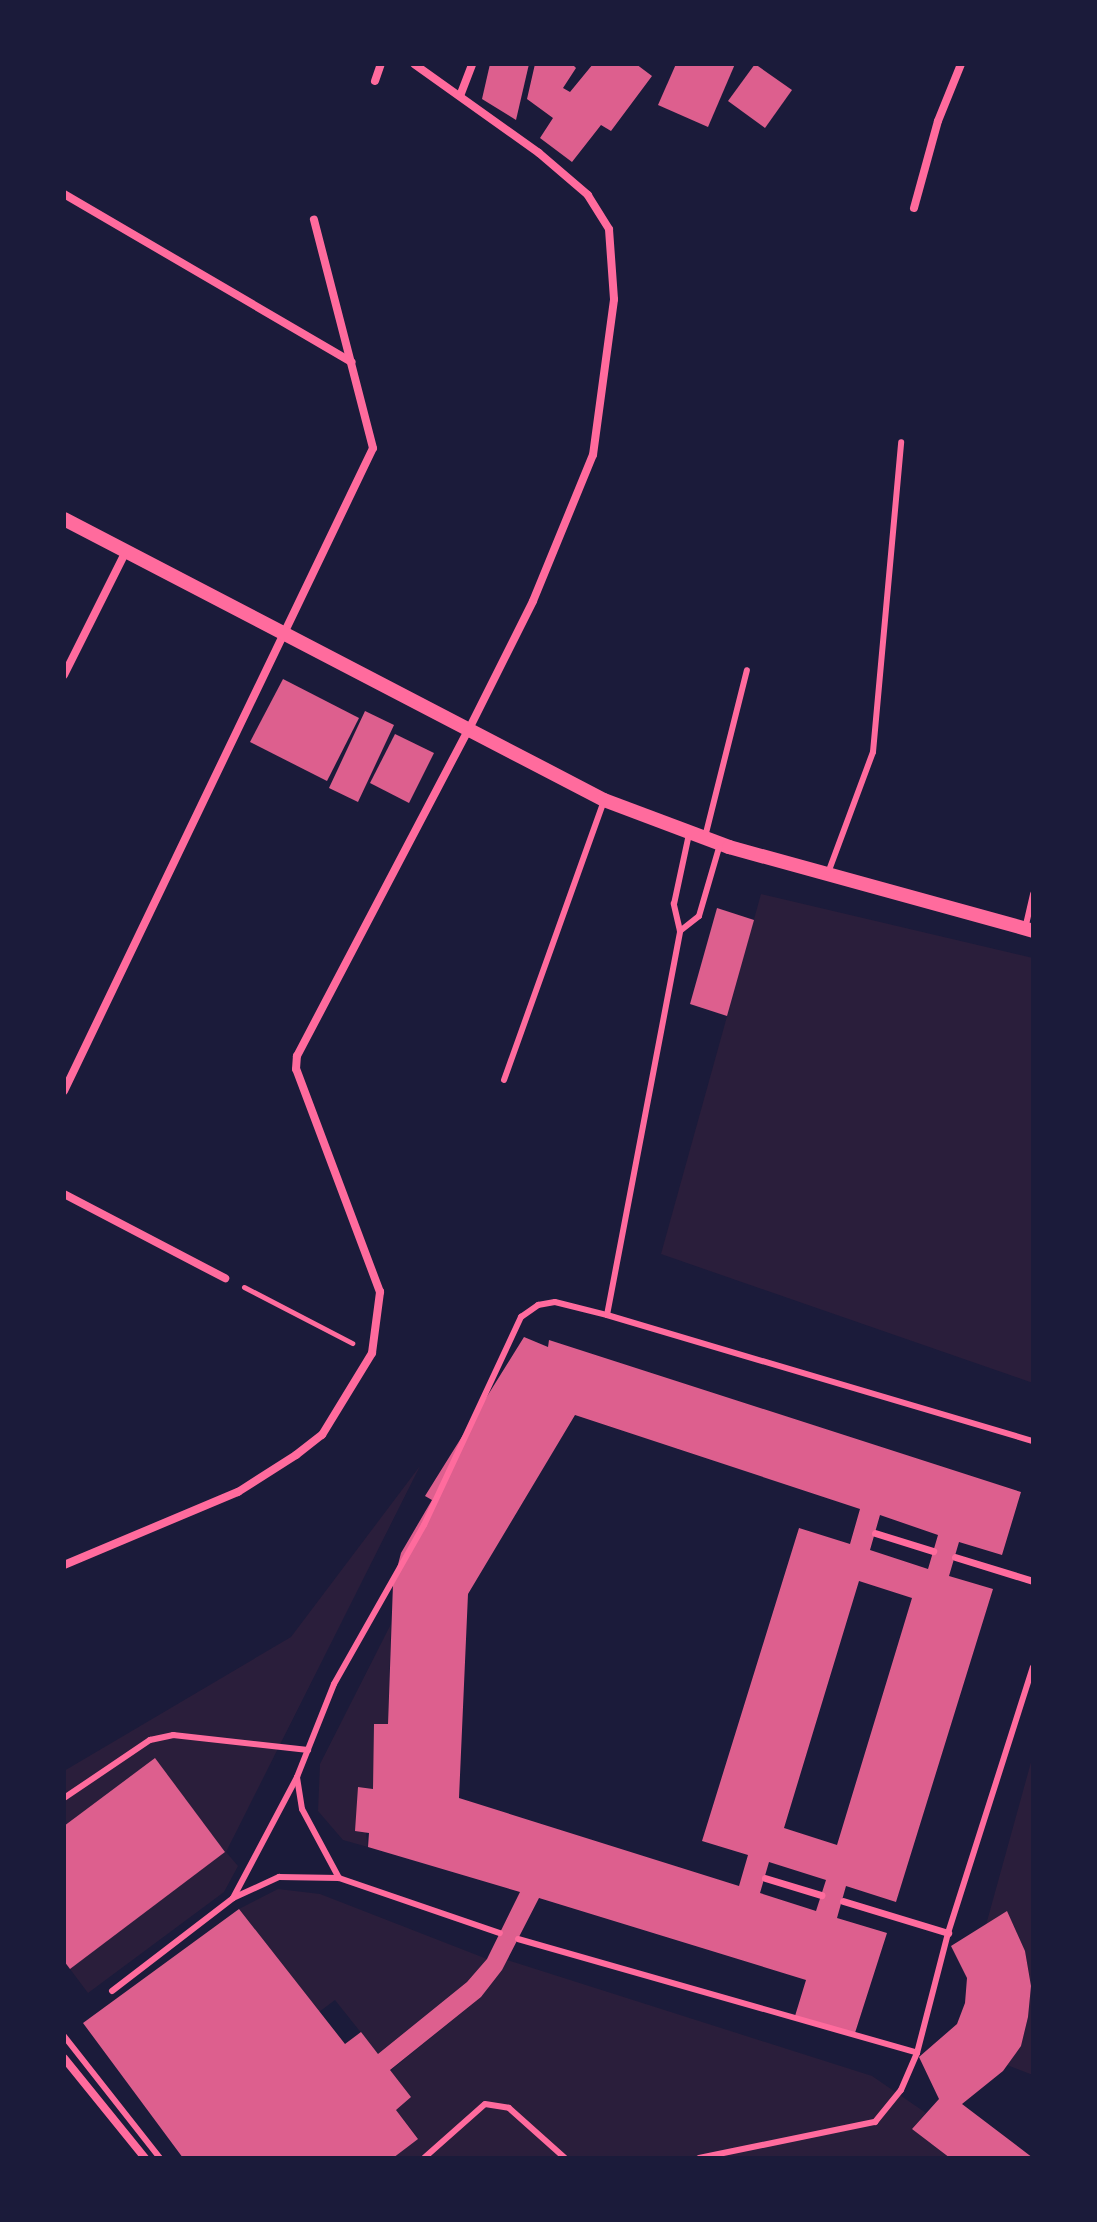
<!DOCTYPE html>
<html>
<head>
<meta charset="utf-8">
<style>
	body { margin:0 }
	#map { position:relative; width:1097px; height:2222px; overflow:hidden; background:#1b1b3a; font-family:"Open Sans",sans-serif }
	div>[style] { position:absolute }
	.green>* { inset:0; background:#2a1e3b }
	.building>* { inset:0; background:#dd5f8e }
	.path>* { height:5px; margin:-2.5px; padding:0 2.5px; transform-origin:2.5px; border-radius:2.5px; background:#ff6b9d }
	.service>* { height:6px; margin:-3px; padding:0 3px; transform-origin:3px; border-radius:3px; background:#ff6b9d }
	.pedestrian>* { height:7px; margin:-3.5px; padding:0 3.5px; transform-origin:3.5px; border-radius:3.5px; background:#ff6b9d }
	.minor>* { height:8px; margin:-4px; padding:0 4px; transform-origin:4px; border-radius:4px; background:#ff6b9d }
	.tertiary>* { height:14px; margin:-7px; padding:0 7px; transform-origin:7px; border-radius:7px; background:#ff6b9d }
	span { translate:-50% -50%; white-space:nowrap; text-align:center; line-height:1.15; -webkit-text-stroke:8px #1b1b3a; paint-order:stroke }
	.frame { position:absolute; inset:0; border:66px solid #1b1b3a; pointer-events:none }
</style>
</head>
<body>
<div id="map">
	<div class="green">
		<i style="clip-path:polygon(761px 894px,1033px 958px,1033px 1383px,661px 1254px)"></i>
		<i style="clip-path:polygon(420px 1466px,226px 1852px,238px 1866px,224px 1892px,88px 1993px,70px 1969px,225px 1852px,155px 1758px,64px 1826px,64px 1771px,291px 1637px)"></i>
		<i style="clip-path:polygon(391px 1624px,388px 1724px,375px 1724px,373px 1789px,359px 1787px,368px 1847px,343px 1840px,318px 1811px,320px 1764px)"></i>
		<i style="clip-path:polygon(1033px 1755px,1033px 2075px,1007px 2065px,1021px 2046px,1028px 2017px,1031px 1986px,1025px 1951px,1007px 1912px,986px 1925px)"></i>
		<i style="clip-path:polygon(278px 1889px,320px 1894px,487px 1959px,467px 1982px,378px 2054px,335px 2000px,319px 2012px,239px 1909px)"></i>
		<i style="clip-path:polygon(507px 1960px,872px 2076px,926px 2113px,912px 2129px,950px 2158px,393px 2158px,418px 2138px,396px 2110px,411px 2097px,390px 2071px,481px 1997px)"></i>
	</div>
	<div class="building">
		<i style="clip-path:polygon(490px 64px,529px 64px,516px 120px,482px 99px)"></i>
		<i style="clip-path:polygon(535px 64px,572px 64px,576px 68px,563px 88px,570px 92px,593px 64px,636px 64px,652px 76px,611px 131px,601px 125px,572px 162px,540px 138px,553px 118px,527px 99px)"></i>
		<i style="clip-path:polygon(676px 64px,735px 64px,708px 127px,658px 105px)"></i>
		<i style="clip-path:polygon(755px 64px,792px 90px,765px 128px,728px 101px)"></i>
		<i style="clip-path:polygon(283px 679px,359px 718px,327px 781px,250px 742px)"></i>
		<i style="clip-path:polygon(365px 711px,394px 725px,358px 802px,329px 788px)"></i>
		<i style="clip-path:polygon(395px 734px,434px 753px,409px 803px,370px 783px)"></i>
		<i style="clip-path:polygon(717px 908px,754px 920px,727px 1016px,690px 1004px)"></i>
		<i style="clip-path:polygon(evenodd,524px 1337px,548px 1347px,549px 1340px,1021px 1492px,1002px 1555px,959px 1542px,949px 1576px,993px 1589px,896px 1902px,846px 1886px,837px 1918px,887px 1933px,854px 2036px,795px 2016px,806px 1980px,539px 1898px,502px 1970px,481px 1997px,390px 2070px,411px 2097px,396px 2110px,418px 2139px,393px 2158px,183px 2158px,83px 2023px,239px 1909px,345px 2044px,361px 2032px,378px 2054px,467px 1982px,487px 1959px,520px 1892px,368px 1847px,369px 1833px,355px 1831px,358px 1787px,373px 1789px,374px 1724px,388px 1724px,393px 1584px,401px 1553px,432px 1500px,425px 1496px,524px 1337px,575px 1415px,860px 1509px,850px 1544px,799px 1528px,702px 1841px,748px 1855px,739px 1886px,459px 1798px,468px 1594px,575px 1415px,524px 1337px,880px 1515px,938px 1535px,928px 1569px,870px 1550px,880px 1515px,524px 1337px,859px 1581px,912px 1598px,837px 1845px,784px 1828px,859px 1581px,524px 1337px,769px 1862px,826px 1880px,816px 1911px,760px 1893px,769px 1862px)"></i>
		<i style="clip-path:polygon(155px 1758px,225px 1852px,70px 1969px,64px 1961px,64px 1826px)"></i>
		<i style="clip-path:polygon(1007px 1911px,1025px 1951px,1031px 1986px,1028px 2017px,1021px 2046px,1003px 2071px,962px 2104px,1033px 2158px,950px 2158px,912px 2129px,939px 2099px,919px 2057px,957px 2024px,965px 2003px,967px 1978px,951px 1946px)"></i>
	</div>
	<div class="path">
		<i style="left:244px;top:1287px;width:122px;rotate:27.4deg"></i>
	</div>
	<div class="service">
		<i style="left:705px;top:837px;width:172px;rotate:-75.9deg"></i>
		<i style="left:828px;top:873px;width:129px;rotate:-69.6deg"></i>
		<i style="left:873px;top:752px;width:311px;rotate:-84.8deg"></i>
		<i style="left:1025px;top:929px;width:36px;rotate:-77deg"></i>
		<i style="left:680px;top:931px;width:24px;rotate:-38deg"></i>
		<i style="left:699px;top:916px;width:75px;rotate:-73.7deg"></i>
		<i style="left:504px;top:1080px;width:297px;rotate:-70.3deg"></i>
		<i style="left:607px;top:1315px;width:391px;rotate:-79.2deg"></i>
		<i style="left:680px;top:931px;width:28px;rotate:-103deg"></i>
		<i style="left:674px;top:904px;width:72px;rotate:-77.9deg"></i>
		<i style="left:64px;top:1798px;width:104px;rotate:-34deg"></i>
		<i style="left:150px;top:1740px;width:24px;rotate:-12deg"></i>
		<i style="left:173px;top:1735px;width:136px;rotate:6.3deg"></i>
		<i style="left:339px;top:1878px;width:78px;rotate:-118.2deg"></i>
		<i style="left:302px;top:1809px;width:32px;rotate:-99deg"></i>
		<i style="left:297px;top:1777px;width:100px;rotate:-68.3deg"></i>
		<i style="left:334px;top:1684px;width:183px;rotate:-60.5deg"></i>
		<i style="left:424px;top:1525px;width:230px;rotate:-65deg"></i>
		<i style="left:521px;top:1317px;width:21px;rotate:-35deg"></i>
		<i style="left:538px;top:1305px;width:17px;rotate:-10deg"></i>
		<i style="left:555px;top:1302px;width:54px;rotate:14deg"></i>
		<i style="left:607px;top:1315px;width:444px;rotate:16.5deg"></i>
		<i style="left:233px;top:1898px;width:137px;rotate:-62.1deg"></i>
		<i style="left:518px;top:1939px;width:415px;rotate:15.9deg"></i>
		<i style="left:112px;top:1991px;width:153px;rotate:-37.5deg"></i>
		<i style="left:233px;top:1898px;width:51px;rotate:-24.5deg"></i>
		<i style="left:279px;top:1877px;width:60px;rotate:1deg"></i>
		<i style="left:339px;top:1878px;width:170px;rotate:18.9deg"></i>
		<i style="left:64px;top:2036px;width:155px;rotate:51.8deg"></i>
		<i style="left:424px;top:2158px;width:81px;rotate:-41.5deg"></i>
		<i style="left:485px;top:2104px;width:24px;rotate:9deg"></i>
		<i style="left:509px;top:2108px;width:75px;rotate:41.8deg"></i>
		<i style="left:699px;top:2158px;width:180px;rotate:-11.6deg"></i>
		<i style="left:875px;top:2122px;width:41px;rotate:-50.9deg"></i>
		<i style="left:901px;top:2090px;width:40px;rotate:-66.6deg"></i>
		<i style="left:917px;top:2053px;width:124px;rotate:-75.5deg"></i>
		<i style="left:948px;top:1933px;width:279px;rotate:-72.3deg"></i>
	</div>
	<div class="pedestrian">
		<i style="left:875px;top:1533px;width:61px;rotate:17.2deg"></i>
		<i style="left:955px;top:1557px;width:82px;rotate:17.1deg"></i>
		<i style="left:765px;top:1878px;width:59px;rotate:16.9deg"></i>
		<i style="left:843px;top:1901px;width:110px;rotate:16.9deg"></i>
	</div>
	<div class="minor">
		<i style="left:375px;top:81px;width:18px;rotate:-71deg"></i>
		<i style="left:460px;top:96px;width:34px;rotate:-69deg"></i>
		<i style="left:64px;top:194px;width:333px;rotate:30.3deg"></i>
		<i style="left:914px;top:208px;width:90px;rotate:-74.6deg"></i>
		<i style="left:938px;top:121px;width:61px;rotate:-68deg"></i>
		<i style="left:64px;top:675px;width:136px;rotate:-63.4deg"></i>
		<i style="left:64px;top:1091px;width:713px;rotate:-64.33deg"></i>
		<i style="left:373px;top:448px;width:236px;rotate:-104.5deg"></i>
		<i style="left:64px;top:1194px;width:182px;rotate:27.6deg"></i>
		<i style="left:64px;top:1565px;width:189px;rotate:-22.8deg"></i>
		<i style="left:238px;top:1492px;width:69px;rotate:-32.5deg"></i>
		<i style="left:296px;top:1455px;width:33px;rotate:-38deg"></i>
		<i style="left:322px;top:1435px;width:96px;rotate:-58.6deg"></i>
		<i style="left:372px;top:1353px;width:62px;rotate:-82.5deg"></i>
		<i style="left:380px;top:1292px;width:238px;rotate:-110.6deg"></i>
		<i style="left:296px;top:1069px;width:13px;rotate:-86deg"></i>
		<i style="left:297px;top:1056px;width:369px;rotate:-62.3deg"></i>
		<i style="left:469px;top:729px;width:143px;rotate:-63.4deg"></i>
		<i style="left:533px;top:601px;width:158px;rotate:-67.7deg"></i>
		<i style="left:593px;top:455px;width:157px;rotate:-82.3deg"></i>
		<i style="left:614px;top:299px;width:70px;rotate:-94.1deg"></i>
		<i style="left:609px;top:229px;width:40px;rotate:-122deg"></i>
		<i style="left:588px;top:195px;width:65px;rotate:-139.4deg"></i>
		<i style="left:539px;top:153px;width:153px;rotate:-144.5deg"></i>
		<i style="left:64px;top:2058px;width:129px;rotate:51deg"></i>
	</div>
	<div class="tertiary">
		<i style="left:64px;top:519px;width:609px;rotate:27.49deg"></i>
		<i style="left:604px;top:800px;width:134px;rotate:20.6deg"></i>
		<i style="left:729px;top:847px;width:315px;rotate:15.4deg"></i>
	</div>
	<div class="frame"></div>
</div>
</body>
</html>
